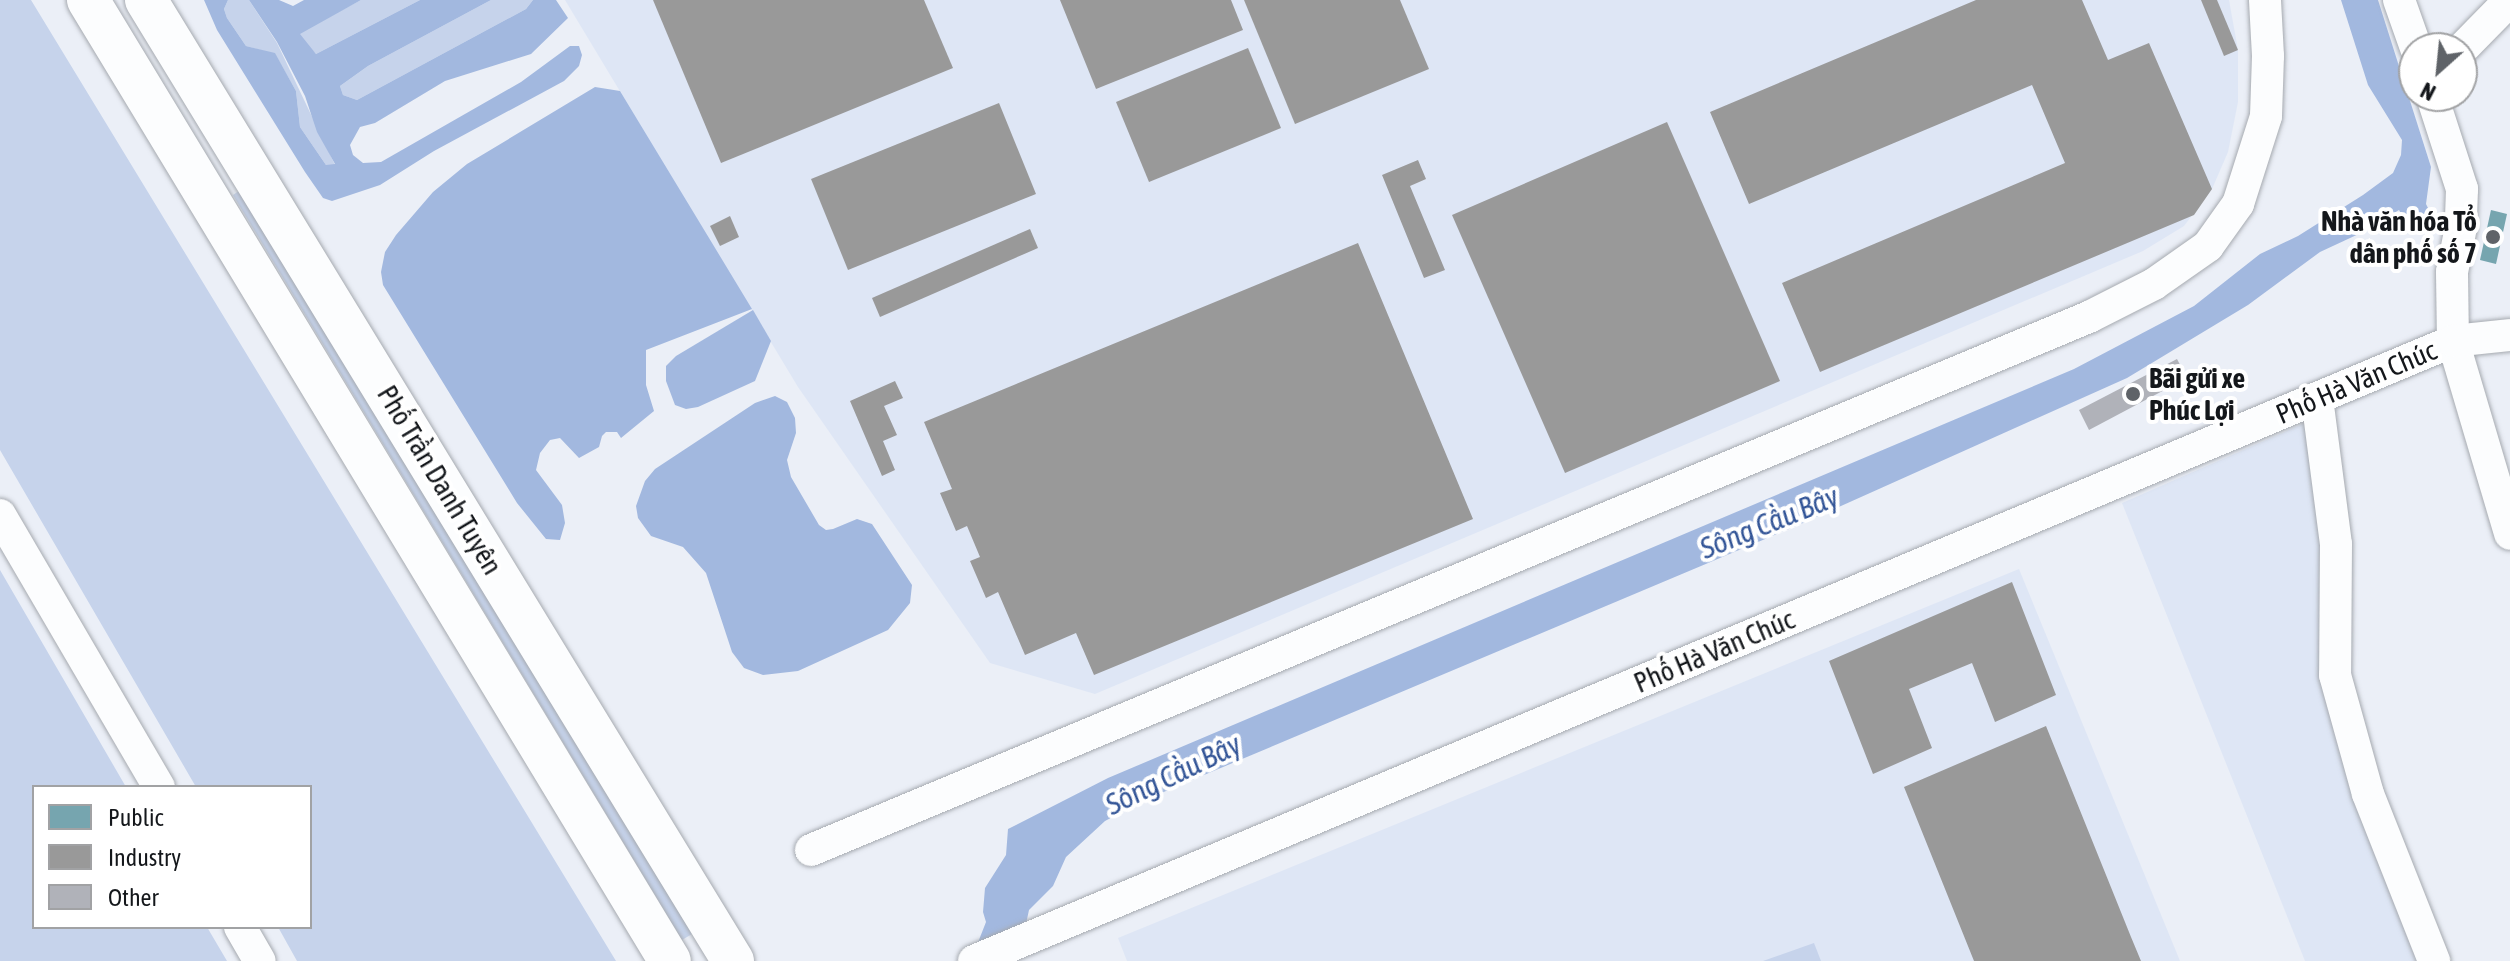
<!DOCTYPE html>
<html>
<head>
<meta charset="utf-8">
<style>
	body { margin:0 }
	#map { position:relative; width:2510px; height:961px; overflow:hidden; background:#ebeff7; font-family:"Asap Condensed",sans-serif }
	div>[style] { position:absolute }
	.built>* { inset:0; background:#dee6f5 }
	.green>* { inset:0; background:#c6d3eb }
	.water>* { inset:0; background:#a2b8df }
	.public>* { inset:0; background:#76a5af }
	.industry>* { inset:0; background:#999 }
	.building>* { inset:0; background:#b0b2b9 }
	.roads { filter:drop-shadow(0 0 2px #a6aab0) drop-shadow(0 0 2px #a6aab0) }
	.minor>* { height:32px; margin:-16px; padding:0 16px; transform-origin:16px; border-radius:16px; background:#fcfdfe }
	.major>* { height:42px; margin:-21px; padding:0 21px; transform-origin:21px; border-radius:21px; background:#fcfdfe }
	.dots>* { width:22px; height:22px; translate:-50% -50%; box-sizing:border-box; border:4px solid #fff; border-radius:50% }
	span { translate:-50% -50%; white-space:nowrap; text-align:center; line-height:1.15; -webkit-text-stroke:8px #fff; paint-order:stroke }
	.poi-label { font-size:28px; color:#14171b; font-weight:700 }
	.right { translate:-100% -50%; text-align:right }
	.left { translate:0 -50%; text-align:left }
	.street-label { font-size:28px; color:#14171b }
	.water-label { font-size:30px; color:#335597; font-style:italic }
	.legend { position:absolute; left:32px; top:785px; width:280px; height:144px; box-sizing:border-box; background:#fff; border:2px solid #a1a2a4; margin:0; padding:10px 14px; list-style:none; font-size:24px; color:#14171b }
	.legend li { display:flex; align-items:center; gap:16px; height:40px }
	.legend b { width:40px; border:2px solid #a1a2a4 }
	.north { position:absolute; left:2398px; top:32px; width:80px; height:80px; box-sizing:border-box; background:#fff; border:2px solid #a1a2a4; border-radius:50%; rotate:207deg; font-size:22px; font-weight:700; line-height:32px; text-align:center; color:#14171b }
	.north::after { content:''; display:block; margin:auto; width:28px; height:36px; background:#5f6368; clip-path:polygon(50% 0,100% 100%,50% 72%,0 100%) }
</style>
</head>
<body>
<div id="map">
	<div class="built">
		<i style="clip-path:polygon(565px 0,2229px 0,2238px 50px,2238px 102px,2228px 152px,2212px 189px,2184px 226px,2143px 251px,1095px 694px,990px 663px,798px 387px)"></i>
		<i style="clip-path:polygon(2314px 419px,2332px 619px,2421px 961px,2305px 961px,2122px 503px)"></i>
		<i style="clip-path:polygon(2019px 569px,2180px 961px,1127px 961px,1118px 938px)"></i>
	</div>
	<div class="green">
		<i style="clip-path:polygon(0 0,31px 0,616px 961px,297px 961px,278px 927px,310px 927px,310px 787px,196px 787px,0 450px)"></i>
		<i style="clip-path:polygon(228px 0,249px 0,277px 43px,335px 165px,326px 165px,300px 127px,296px 91px,275px 54px,246px 46px,227px 18px,224px 9px)"></i>
		<i style="clip-path:polygon(361px 0,420px 0,316px 54px,302px 40px,299px 34px,308px 28px)"></i>
		<i style="clip-path:polygon(491px 0,533px 0,526px 9px,357px 100px,343px 95px,340px 86px,368px 66px)"></i>
		<i style="clip-path:polygon(243px 188px,692px 934px,682px 940px,233px 195px)"></i>
		<i style="clip-path:polygon(0 570px,126px 787px,34px 787px,34px 927px,207px 927px,227px 961px,0 961px)"></i>
		<i style="clip-path:polygon(1814px 943px,1821px 961px,1763px 961px)"></i>
	</div>
	<div class="water">
		<i style="clip-path:polygon(204px 0,228px 0,224px 9px,227px 18px,246px 46px,275px 53px,296px 91px,300px 127px,326px 165px,335px 164px,317px 132px,305px 96px,277px 42px,249px 0,279px 0,293px 6px,304px 0,361px 0,300px 34px,316px 54px,420px 0,491px 0,368px 66px,340px 86px,343px 95px,357px 100px,526px 9px,533px 0,556px 0,568px 18px,531px 54px,445px 81px,375px 123px,360px 127px,350px 145px,353px 155px,363px 163px,381px 162px,521px 82px,570px 46px,579px 46px,582px 55px,579px 66px,564px 81px,434px 151px,380px 185px,332px 201px,323px 198px,305px 172px,217px 30px)"></i>
		<i style="clip-path:polygon(2341px 0,2378px 0,2431px 167px,2426px 204px,2431px 214px,2427px 222px,2408px 226px,2399px 210px,2363px 232px,2320px 252px,2248px 305px,2127px 378px,1803px 523px,1147px 799px,1105px 821px,1066px 857px,1053px 886px,1029px 910px,1023px 938px,977px 945px,986px 922px,983px 912px,985px 888px,1006px 855px,1008px 829px,1108px 778px,2074px 369px,2194px 306px,2260px 254px,2298px 236px,2363px 195px,2393px 173px,2401px 155px,2402px 140px,2368px 85px)"></i>
		<i style="clip-path:polygon(595px 87px,620px 91px,752px 309px,646px 350px,646px 385px,654px 411px,621px 438px,617px 432px,606px 432px,602px 436px,599px 447px,579px 458px,560px 438px,550px 440px,540px 453px,536px 470px,562px 505px,565px 523px,560px 540px,546px 539px,517px 503px,383px 285px,381px 272px,385px 252px,396px 235px,433px 192px,467px 164px)"></i>
		<i style="clip-path:polygon(753px 310px,771px 341px,755px 381px,698px 407px,686px 409px,675px 405px,666px 381px,666px 366px,676px 356px)"></i>
		<i style="clip-path:polygon(775px 396px,787px 402px,795px 418px,796px 433px,787px 460px,791px 477px,819px 525px,826px 530px,833px 529px,857px 519px,872px 524px,912px 585px,910px 603px,888px 630px,798px 671px,763px 675px,744px 668px,732px 652px,706px 573px,683px 547px,651px 536px,638px 518px,636px 506px,645px 481px,655px 469px,755px 403px)"></i>
	</div>
	<div class="public">
		<i style="clip-path:polygon(2491px 210px,2507px 214px,2496px 264px,2480px 260px)"></i>
	</div>
	<div class="industry">
		<i style="clip-path:polygon(653px 0,924px 0,953px 68px,721px 163px)"></i>
		<i style="clip-path:polygon(1060px 0,1231px 0,1243px 30px,1096px 89px)"></i>
		<i style="clip-path:polygon(1244px 0,1400px 0,1429px 69px,1295px 124px)"></i>
		<i style="clip-path:polygon(1976px 0,2082px 0,2108px 60px,2149px 43px,2212px 189px,2194px 215px,1820px 372px,1782px 283px,2065px 163px,2032px 85px,1749px 204px,1710px 112px)"></i>
		<i style="clip-path:polygon(2201px 0,2217px 0,2238px 50px,2224px 56px)"></i>
		<i style="clip-path:polygon(1248px 48px,1281px 128px,1149px 182px,1116px 102px)"></i>
		<i style="clip-path:polygon(999px 103px,1036px 194px,848px 270px,811px 179px)"></i>
		<i style="clip-path:polygon(1667px 122px,1780px 381px,1565px 473px,1452px 215px)"></i>
		<i style="clip-path:polygon(1418px 160px,1426px 179px,1410px 186px,1445px 270px,1424px 278px,1382px 175px)"></i>
		<i style="clip-path:polygon(730px 216px,739px 237px,720px 246px,710px 226px)"></i>
		<i style="clip-path:polygon(1030px 229px,1038px 248px,880px 317px,872px 298px)"></i>
		<i style="clip-path:polygon(1358px 243px,1473px 519px,1094px 675px,1076px 633px,1025px 655px,998px 592px,986px 598px,970px 561px,980px 557px,967px 526px,956px 531px,940px 493px,952px 489px,924px 422px)"></i>
		<i style="clip-path:polygon(895px 381px,903px 398px,884px 406px,897px 435px,883px 441px,895px 470px,882px 476px,850px 401px)"></i>
		<i style="clip-path:polygon(2012px 582px,2056px 695px,1995px 722px,1972px 663px,1909px 689px,1932px 748px,1873px 774px,1829px 661px)"></i>
		<i style="clip-path:polygon(2046px 726px,2131px 937px,2141px 961px,1974px 961px,1904px 787px)"></i>
	</div>
	<div class="building">
		<i style="clip-path:polygon(2177px 359px,2187px 378px,2089px 430px,2079px 410px)"></i>
	</div>
	<div class="roads">
		<div class="minor">
			<i style="left:2399px;top:0;width:51px;rotate:70.5deg"></i>
			<i style="left:2462px;top:49px;width:69px;rotate:-45.6deg"></i>
			<i style="left:2432px;top:96px;width:98px;rotate:72.1deg"></i>
			<i style="left:2462px;top:189px;width:38px;rotate:92deg"></i>
			<i style="left:2461px;top:227px;width:46px;rotate:101.3deg"></i>
			<i style="left:2452px;top:272px;width:69px;rotate:89.2deg"></i>
			<i style="left:2453px;top:341px;width:201px;rotate:73.5deg"></i>
			<i style="left:2317px;top:398px;width:147px;rotate:82.6deg"></i>
			<i style="left:2336px;top:544px;width:131px;rotate:90.4deg"></i>
			<i style="left:2335px;top:675px;width:123px;rotate:74.5deg"></i>
			<i style="left:2368px;top:794px;width:180px;rotate:68.4deg"></i>
			<i style="left:0;top:515px;width:315px;rotate:59.7deg"></i>
			<i style="left:811px;top:850px;width:1385px;rotate:-22.64deg"></i>
			<i style="left:2089px;top:317px;width:73px;rotate:-26.9deg"></i>
			<i style="left:2154px;top:284px;width:66px;rotate:-35.1deg"></i>
			<i style="left:2208px;top:246px;width:52px;rotate:-54.5deg"></i>
			<i style="left:2238px;top:204px;width:92px;rotate:-72.3deg"></i>
			<i style="left:2266px;top:116px;width:60px;rotate:-88.1deg"></i>
			<i style="left:2268px;top:56px;width:56px;rotate:-93.1deg"></i>
			<i style="left:240px;top:927px;width:39px;rotate:60deg"></i>
			<i style="left:974px;top:961px;width:1604px;rotate:-22.74deg"></i>
			<i style="left:2453px;top:341px;width:57px;rotate:-6deg"></i>
		</div>
		<div class="major">
			<i style="left:88px;top:0;width:1123px;rotate:58.8deg"></i>
			<i style="left:146px;top:0;width:1126px;rotate:58.58deg"></i>
		</div>
	</div>
	<div class="dots">
		<i style="left:2493px;top:237px;background:#5f6368"></i>
		<i style="left:2133px;top:394px;background:#5f6368"></i>
	</div>
	<div class="poi-label">
		<span class="right" style="left:2477px;top:237px">Nhà văn hóa Tổ<br>dân phố số 7</span>
		<span class="left" style="left:2149px;top:394px">Bãi gửi xe<br>Phúc Lợi</span>
	</div>
	<div class="street-label">
		<span style="left:2356px;top:382px;rotate:-23deg">Phố Hà Văn Chúc</span>
		<span style="left:440px;top:480px;rotate:59deg">Phố Trần Danh Tuyên</span>
		<span style="left:1714px;top:651px;rotate:-23deg">Phố Hà Văn Chúc</span>
	</div>
	<div class="water-label">
		<span style="left:1769px;top:522px;rotate:-22deg">Sông Cầu Bây</span>
		<span style="left:1173px;top:774px;rotate:-26deg">Sông Cầu Bây</span>
	</div>
	<ul class="legend">
	<li><b style="height:22px;background:#76a5af"></b>Public</li>
	<li><b style="height:22px;background:#999"></b>Industry</li>
	<li><b style="height:22px;background:#b0b2b9"></b>Other</li>
	</ul>
	<div class="north">N</div>
</div>
</body>
</html>
